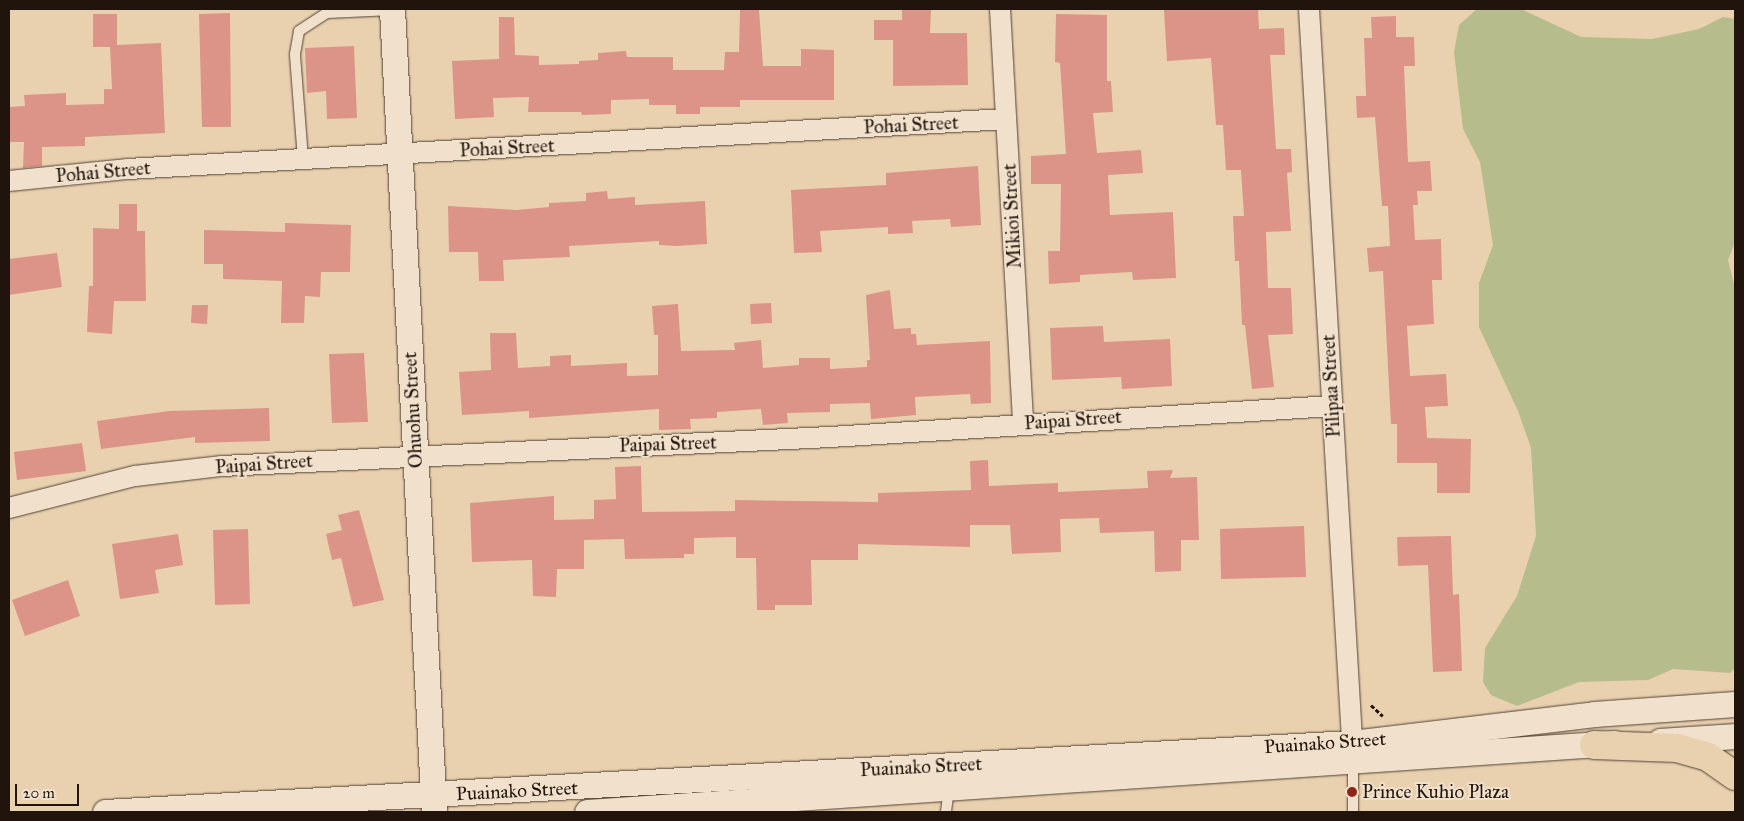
<!DOCTYPE html>
<html>
<head>
<meta charset="utf-8">
<style>
	body { margin:0 }
	#map { position:relative; width:1744px; height:821px; overflow:hidden; background:#e9d1b0; font-family:"IM FELL Great Primer",serif }
	div>[style] { position:absolute }
	.green>* { inset:0; background:#b6bc8b }
	.building>* { inset:0; background:#db9487 }
	.path>* { height:3px; margin-top:-1.5px; transform-origin:0; background:repeating-linear-gradient(90deg,#20140c 0 4px,transparent 0 6.5px) }
	.roads { filter:drop-shadow(0 0 1px #524335) drop-shadow(0 0 1px #524335) }
	.service>* { height:10px; margin:-5px; padding:0 5px; transform-origin:5px; border-radius:5px; background:#f1e1cc }
	.minor>* { height:20px; margin:-10px; padding:0 10px; transform-origin:10px; border-radius:10px; background:#f1e1cc }
	.tertiary>* { height:25px; margin:-12.5px; padding:0 12.5px; transform-origin:12.5px; border-radius:12.5px; background:#f1e1cc }
	.trunk>* { height:28px; margin:-14px; padding:0 14px; transform-origin:14px; border-radius:14px; background:#e9d1b0 }
	.dots>* { width:14px; height:14px; translate:-50% -50%; box-sizing:border-box; border:2px solid #f1e1cc; border-radius:50% }
	span { translate:-50% -50%; white-space:nowrap; text-align:center; line-height:1.15; -webkit-text-stroke:4px #f1e1cc; paint-order:stroke }
	.street-label { font-size:19px; color:#20140c }
	.poi-label { font-size:19px; color:#20140c }
	.left { translate:0 -50%; text-align:left }
	.frame { position:absolute; inset:0; border:10px solid #20140c; pointer-events:none }
	.scale { position:absolute; left:15px; top:784px; width:64px; height:22px; box-sizing:border-box; border:2px solid #20140c; border-top:0; padding-left:6px; font-size:15px; line-height:18px; white-space:nowrap; color:#20140c; -webkit-text-stroke:4px #f1e1cc; paint-order:stroke }
</style>
</head>
<body>
<div id="map">
	<div class="green">
		<i style="clip-path:polygon(1477px 9px,1521px 9px,1581px 37px,1652px 39px,1699px 29px,1723px 17px,1735px 19px,1735px 242px,1728px 260px,1735px 288px,1735px 668px,1730px 673px,1673px 669px,1648px 680px,1579px 682px,1517px 706px,1491px 695px,1483px 682px,1485px 648px,1517px 596px,1536px 536px,1531px 448px,1518px 411px,1479px 327px,1479px 283px,1493px 245px,1480px 162px,1463px 129px,1454px 52px,1459px 25px)"></i>
	</div>
	<div class="building">
		<i style="clip-path:polygon(740px 9px,759px 9px,763px 66px,801px 66px,801px 49px,834px 50px,834px 100px,740px 100px,740px 107px,700px 107px,700px 114px,676px 114px,676px 105px,649px 105px,649px 99px,611px 100px,611px 114px,582px 115px,581px 112px,528px 112px,529px 97px,493px 98px,494px 117px,455px 119px,452px 61px,499px 59px,499px 17px,514px 17px,515px 55px,539px 56px,539px 65px,579px 64px,579px 61px,598px 60px,598px 53px,626px 51px,627px 57px,673px 57px,673px 70px,724px 70px,725px 52px,739px 52px)"></i>
		<i style="clip-path:polygon(902px 9px,931px 9px,930px 33px,967px 33px,968px 85px,893px 86px,893px 40px,874px 40px,874px 20px,902px 20px)"></i>
		<i style="clip-path:polygon(1164px 9px,1258px 9px,1259px 29px,1284px 28px,1285px 55px,1270px 55px,1276px 149px,1291px 149px,1292px 172px,1287px 173px,1291px 231px,1266px 232px,1268px 288px,1291px 288px,1293px 334px,1268px 335px,1274px 387px,1252px 389px,1245px 325px,1242px 325px,1239px 261px,1235px 261px,1233px 216px,1244px 216px,1241px 170px,1226px 170px,1223px 125px,1216px 125px,1211px 58px,1167px 61px)"></i>
		<i style="clip-path:polygon(230px 13px,231px 127px,202px 127px,199px 14px)"></i>
		<i style="clip-path:polygon(93px 14px,117px 14px,117px 45px,161px 43px,165px 133px,85px 137px,85px 146px,42px 147px,42px 166px,23px 168px,24px 142px,10px 142px,9px 107px,25px 106px,24px 95px,66px 93px,66px 105px,104px 104px,104px 89px,112px 89px,110px 47px,93px 47px)"></i>
		<i style="clip-path:polygon(1056px 14px,1107px 15px,1107px 81px,1111px 81px,1113px 112px,1093px 113px,1097px 153px,1141px 150px,1143px 173px,1108px 175px,1110px 215px,1173px 212px,1176px 278px,1133px 280px,1132px 272px,1080px 275px,1080px 282px,1049px 284px,1048px 251px,1060px 251px,1061px 184px,1031px 184px,1031px 156px,1066px 154px,1060px 63px,1055px 62px)"></i>
		<i style="clip-path:polygon(1396px 16px,1396px 37px,1414px 37px,1415px 66px,1404px 66px,1408px 162px,1430px 161px,1432px 191px,1417px 191px,1418px 205px,1413px 205px,1415px 240px,1441px 239px,1442px 280px,1432px 280px,1434px 324px,1407px 326px,1410px 376px,1446px 374px,1448px 406px,1425px 407px,1427px 438px,1471px 439px,1470px 493px,1437px 493px,1437px 463px,1397px 463px,1397px 424px,1391px 424px,1383px 271px,1369px 272px,1367px 248px,1390px 246px,1388px 206px,1382px 206px,1375px 117px,1357px 118px,1356px 96px,1366px 96px,1364px 38px,1372px 38px,1371px 17px)"></i>
		<i style="clip-path:polygon(354px 46px,357px 118px,327px 119px,326px 91px,307px 93px,305px 48px)"></i>
		<i style="clip-path:polygon(978px 166px,981px 225px,951px 227px,950px 219px,912px 221px,913px 233px,888px 234px,888px 227px,820px 231px,822px 252px,794px 253px,791px 190px,886px 185px,886px 173px)"></i>
		<i style="clip-path:polygon(607px 191px,608px 199px,635px 197px,635px 205px,705px 201px,707px 244px,677px 246px,659px 245px,659px 241px,569px 246px,570px 257px,503px 260px,504px 281px,479px 281px,478px 252px,449px 252px,448px 206px,517px 210px,549px 207px,549px 203px,586px 201px,586px 193px)"></i>
		<i style="clip-path:polygon(119px 204px,137px 204px,137px 231px,145px 231px,146px 301px,114px 301px,112px 334px,87px 332px,89px 286px,93px 286px,93px 228px,119px 229px)"></i>
		<i style="clip-path:polygon(285px 223px,351px 225px,350px 272px,321px 272px,320px 297px,305px 296px,304px 323px,281px 323px,282px 281px,223px 279px,223px 264px,204px 264px,204px 230px,285px 232px)"></i>
		<i style="clip-path:polygon(57px 253px,62px 287px,9px 295px,9px 259px)"></i>
		<i style="clip-path:polygon(890px 290px,894px 329px,911px 328px,911px 334px,916px 334px,917px 345px,990px 341px,991px 403px,971px 404px,970px 394px,915px 397px,916px 415px,871px 419px,870px 403px,830px 404px,830px 412px,787px 413px,788px 423px,763px 425px,761px 409px,717px 412px,717px 418px,690px 419px,691px 429px,659px 430px,659px 409px,529px 418px,529px 411px,462px 415px,459px 372px,491px 370px,490px 333px,516px 333px,518px 368px,550px 366px,550px 356px,571px 355px,571px 366px,627px 363px,627px 376px,658px 375px,658px 335px,654px 335px,652px 306px,678px 304px,681px 351px,735px 350px,734px 343px,761px 340px,763px 368px,799px 365px,799px 358px,830px 358px,830px 369px,867px 367px,867px 360px,870px 360px,866px 295px)"></i>
		<i style="clip-path:polygon(771px 303px,772px 323px,751px 324px,750px 304px)"></i>
		<i style="clip-path:polygon(192px 305px,208px 305px,207px 324px,191px 323px)"></i>
		<i style="clip-path:polygon(1103px 326px,1104px 342px,1170px 339px,1172px 386px,1122px 389px,1121px 377px,1052px 380px,1050px 328px)"></i>
		<i style="clip-path:polygon(364px 353px,368px 422px,332px 423px,329px 354px)"></i>
		<i style="clip-path:polygon(269px 408px,270px 441px,195px 443px,195px 437px,101px 449px,97px 421px,169px 411px)"></i>
		<i style="clip-path:polygon(82px 443px,86px 471px,17px 480px,14px 452px)"></i>
		<i style="clip-path:polygon(988px 460px,989px 486px,1058px 483px,1058px 492px,1148px 488px,1147px 471px,1173px 470px,1170px 478px,1197px 477px,1199px 540px,1181px 540px,1181px 571px,1155px 572px,1154px 531px,1100px 533px,1099px 518px,1060px 519px,1061px 552px,1012px 554px,1010px 525px,970px 525px,970px 547px,858px 544px,858px 560px,811px 560px,812px 605px,775px 605px,775px 610px,757px 610px,756px 558px,736px 558px,736px 537px,694px 538px,694px 554px,684px 554px,684px 558px,625px 559px,624px 539px,584px 540px,584px 569px,557px 569px,556px 597px,533px 596px,532px 560px,472px 562px,470px 503px,554px 496px,554px 520px,594px 519px,594px 500px,616px 499px,615px 467px,641px 466px,642px 512px,735px 511px,735px 500px,878px 502px,878px 493px,971px 490px,970px 461px)"></i>
		<i style="clip-path:polygon(359px 510px,384px 600px,353px 607px,341px 558px,332px 560px,326px 534px,342px 530px,338px 515px)"></i>
		<i style="clip-path:polygon(1304px 526px,1306px 577px,1221px 579px,1220px 529px)"></i>
		<i style="clip-path:polygon(248px 529px,250px 604px,215px 605px,213px 530px)"></i>
		<i style="clip-path:polygon(178px 534px,183px 565px,155px 570px,159px 593px,120px 599px,112px 544px)"></i>
		<i style="clip-path:polygon(1451px 536px,1453px 595px,1459px 594px,1462px 671px,1433px 672px,1428px 565px,1398px 566px,1397px 537px)"></i>
		<i style="clip-path:polygon(68px 580px,80px 616px,25px 636px,12px 600px)"></i>
	</div>
	<div class="path">
		<i style="left:1371px;top:705px;width:16px;rotate:43deg"></i>
	</div>
	<div class="roads">
		<div class="service">
			<i style="left:303px;top:159px;width:105px;rotate:-94.4deg"></i>
			<i style="left:295px;top:54px;width:23px;rotate:-80deg"></i>
			<i style="left:299px;top:31px;width:33px;rotate:-33deg"></i>
			<i style="left:327px;top:13px;width:65px;rotate:-2.6deg"></i>
			<i style="left:946px;top:812px;width:24px;rotate:-83deg"></i>
			<i style="left:1353px;top:812px;width:49px;rotate:-90deg"></i>
		</div>
		<div class="minor">
			<i style="left:1000px;top:9px;width:415px;rotate:86.8deg"></i>
			<i style="left:1309px;top:9px;width:748px;rotate:86.63deg"></i>
			<i style="left:9px;top:181px;width:120px;rotate:-5.8deg"></i>
			<i style="left:128px;top:169px;width:879px;rotate:-3.26deg"></i>
			<i style="left:9px;top:508px;width:130px;rotate:-14.3deg"></i>
			<i style="left:135px;top:476px;width:88px;rotate:-6.6deg"></i>
			<i style="left:222px;top:466px;width:609px;rotate:-2.73deg"></i>
			<i style="left:830px;top:437px;width:503px;rotate:-3.53deg"></i>
		</div>
		<div class="tertiary">
			<i style="left:392px;top:9px;width:804px;rotate:87.01deg"></i>
			<i style="left:1660px;top:741px;width:75px;rotate:-3.8deg"></i>
			<i style="left:105px;top:812px;width:1249px;rotate:-3.17deg"></i>
			<i style="left:1352px;top:743px;width:244px;rotate:-6.8deg"></i>
			<i style="left:1594px;top:714px;width:141px;rotate:-4.1deg"></i>
			<i style="left:587px;top:812px;width:1030px;rotate:-3.84deg"></i>
		</div>
		<div class="trunk">
			<i style="left:1594px;top:745px;width:83px;rotate:2.1deg"></i>
			<i style="left:1677px;top:748px;width:32px;rotate:16deg"></i>
			<i style="left:1708px;top:757px;width:33px;rotate:35deg"></i>
		</div>
	</div>
	<div class="dots">
		<i style="left:1352px;top:792px;background:#8f2418"></i>
	</div>
	<div class="street-label">
		<span style="left:911px;top:125px;rotate:-3deg">Pohai Street</span>
		<span style="left:507px;top:148px;rotate:-3deg">Pohai Street</span>
		<span style="left:103px;top:172px;rotate:-5deg">Pohai Street</span>
		<span style="left:1012px;top:216px;rotate:-93deg">Mikioi Street</span>
		<span style="left:1331px;top:386px;rotate:-93deg">Pilipaa Street</span>
		<span style="left:413px;top:410px;rotate:-93deg">Ohuohu Street</span>
		<span style="left:1073px;top:420px;rotate:-4deg">Paipai Street</span>
		<span style="left:668px;top:444px;rotate:-2deg">Paipai Street</span>
		<span style="left:264px;top:464px;rotate:-4deg">Paipai Street</span>
		<span style="left:1325px;top:743px;rotate:-4deg">Puainako Street</span>
		<span style="left:921px;top:767px;rotate:-3deg">Puainako Street</span>
		<span style="left:517px;top:791px;rotate:-3deg">Puainako Street</span>
	</div>
	<div class="poi-label">
		<span class="left" style="left:1362px;top:792px">Prince Kuhio Plaza</span>
	</div>
	<div class="frame"></div>
	<div class="scale">20 m</div>
</div>
</body>
</html>
